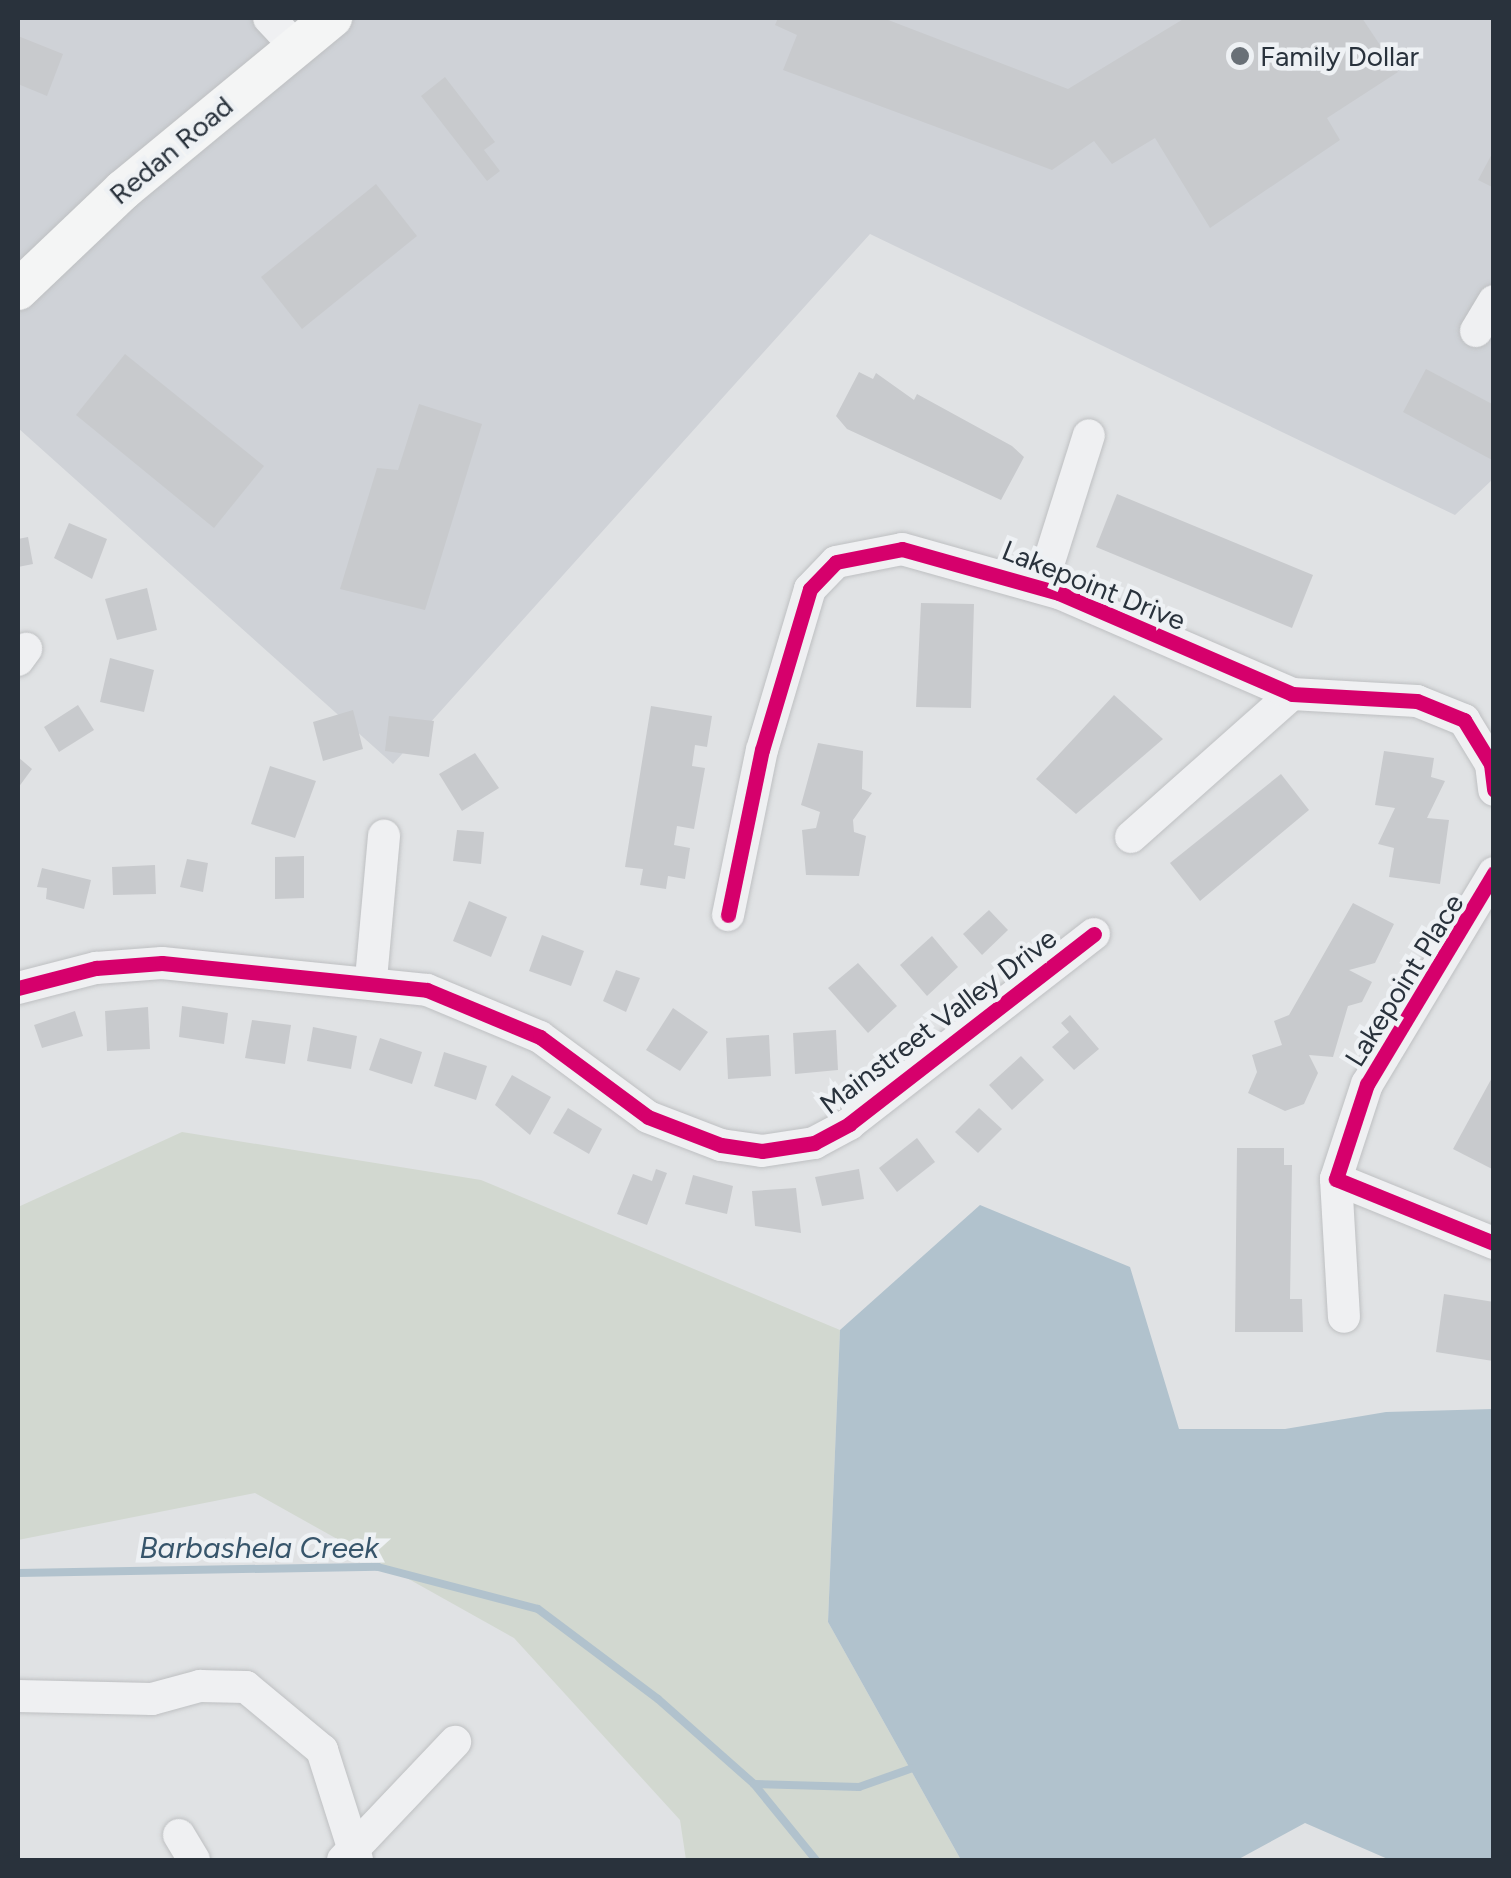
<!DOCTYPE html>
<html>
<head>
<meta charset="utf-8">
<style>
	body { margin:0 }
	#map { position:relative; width:1511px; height:1878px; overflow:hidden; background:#e0e2e4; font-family:Figtree,sans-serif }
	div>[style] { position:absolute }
	.built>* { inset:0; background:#cfd2d7 }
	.green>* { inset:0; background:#d2d8d0 }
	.water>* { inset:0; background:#b1c2cd }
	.stream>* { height:8px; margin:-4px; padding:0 4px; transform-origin:4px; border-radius:4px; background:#b1c2cd }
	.building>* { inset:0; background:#c8cacd }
	.roads { filter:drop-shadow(0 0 2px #bec0c2) drop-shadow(0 0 2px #bec0c2) }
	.minor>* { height:32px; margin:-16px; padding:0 16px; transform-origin:16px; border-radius:16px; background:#eff0f2 }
	.major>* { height:40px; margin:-20px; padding:0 20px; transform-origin:20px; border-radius:20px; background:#f4f5f5 }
	.cycleway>* { height:15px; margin:-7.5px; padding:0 7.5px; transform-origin:7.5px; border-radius:7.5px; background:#d6006c }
	.dots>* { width:28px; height:28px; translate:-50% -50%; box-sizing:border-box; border:5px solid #eef1f4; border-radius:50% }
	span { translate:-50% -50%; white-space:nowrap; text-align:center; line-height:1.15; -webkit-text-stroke:9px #eef1f4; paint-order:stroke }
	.poi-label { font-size:28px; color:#29323c }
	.left { translate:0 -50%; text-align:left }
	.street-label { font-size:28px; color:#29323c }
	.water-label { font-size:30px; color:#37556b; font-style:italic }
	.frame { position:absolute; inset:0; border:20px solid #29323c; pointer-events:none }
</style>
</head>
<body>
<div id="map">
	<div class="built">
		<i style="clip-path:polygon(18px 18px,1493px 18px,1493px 479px,1455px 515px,870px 234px,393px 764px,18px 428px)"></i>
	</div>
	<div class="green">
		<i style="clip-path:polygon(182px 1132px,481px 1180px,840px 1330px,828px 1622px,961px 1860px,686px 1860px,680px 1820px,514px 1638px,255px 1493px,18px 1540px,18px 1207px)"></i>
	</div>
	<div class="water">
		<i style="clip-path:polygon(980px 1205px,1130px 1267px,1179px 1429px,1285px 1429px,1386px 1412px,1493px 1409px,1493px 1860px,1390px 1860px,1305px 1823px,1237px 1860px,961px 1860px,828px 1622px,840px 1330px)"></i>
	</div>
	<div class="stream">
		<i style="left:18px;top:1573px;width:360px;rotate:-1deg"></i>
		<i style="left:378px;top:1567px;width:165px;rotate:14.7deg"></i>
		<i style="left:538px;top:1609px;width:150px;rotate:36.9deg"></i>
		<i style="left:658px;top:1699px;width:128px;rotate:41.5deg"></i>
		<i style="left:754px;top:1784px;width:98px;rotate:50.8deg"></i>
		<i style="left:754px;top:1784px;width:105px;rotate:1.6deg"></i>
		<i style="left:859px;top:1787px;width:57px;rotate:-19.4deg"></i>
	</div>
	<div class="building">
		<i style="clip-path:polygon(778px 18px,883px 18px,1068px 89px,1185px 18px,1362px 18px,1398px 72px,1327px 118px,1340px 140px,1210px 228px,1155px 138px,1112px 164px,1094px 141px,1052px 170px,783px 70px,797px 35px,775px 25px)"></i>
		<i style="clip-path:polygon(18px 36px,63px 54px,47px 96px,18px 84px)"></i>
		<i style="clip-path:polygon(445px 77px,495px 142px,484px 150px,500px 171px,487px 181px,421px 96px)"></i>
		<i style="clip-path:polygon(1494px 150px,1494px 188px,1478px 180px)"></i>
		<i style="clip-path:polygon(376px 184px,417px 236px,302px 329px,261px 277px)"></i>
		<i style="clip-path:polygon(125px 354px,264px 466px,214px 528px,76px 415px)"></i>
		<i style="clip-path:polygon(1426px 369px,1494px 405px,1494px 461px,1403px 412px)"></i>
		<i style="clip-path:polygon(859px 372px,873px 379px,876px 373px,914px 400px,917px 394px,1012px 446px,1024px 457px,1001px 500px,847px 429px,836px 416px)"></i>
		<i style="clip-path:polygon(419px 404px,482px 424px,425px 610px,340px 589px,377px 468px,398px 470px)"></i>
		<i style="clip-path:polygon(1117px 494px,1313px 575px,1292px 628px,1096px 547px)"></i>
		<i style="clip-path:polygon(69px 523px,107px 539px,92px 579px,54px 558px)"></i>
		<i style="clip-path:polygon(28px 537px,33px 564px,18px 567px,18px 539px)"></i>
		<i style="clip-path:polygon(147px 588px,157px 630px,117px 640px,105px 599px)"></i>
		<i style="clip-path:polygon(921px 603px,974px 604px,971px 708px,916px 707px)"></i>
		<i style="clip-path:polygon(110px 658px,154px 670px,144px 712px,100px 702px)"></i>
		<i style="clip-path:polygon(1114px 695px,1163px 739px,1076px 814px,1036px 779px)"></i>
		<i style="clip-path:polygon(78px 705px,94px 730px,59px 752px,44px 727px)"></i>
		<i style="clip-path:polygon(651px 706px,712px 716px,707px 747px,695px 745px,692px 766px,705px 768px,694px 829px,677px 826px,674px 845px,690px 848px,685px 879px,668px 876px,666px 889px,640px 885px,643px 869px,625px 867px)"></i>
		<i style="clip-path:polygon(353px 710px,363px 749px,323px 761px,313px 722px)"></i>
		<i style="clip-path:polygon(389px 716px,434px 721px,429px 757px,385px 751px)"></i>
		<i style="clip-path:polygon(818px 743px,863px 751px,862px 789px,872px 793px,853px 820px,854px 832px,866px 836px,859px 876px,806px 875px,802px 830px,816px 828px,820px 812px,801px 805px)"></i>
		<i style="clip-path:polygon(1384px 751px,1434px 758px,1431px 777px,1445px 781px,1427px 818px,1449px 820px,1440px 884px,1389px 877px,1394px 848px,1378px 844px,1395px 808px,1375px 805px)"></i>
		<i style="clip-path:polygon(475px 753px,499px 788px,462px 811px,439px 774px)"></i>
		<i style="clip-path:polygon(18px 757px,32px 769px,18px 788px)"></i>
		<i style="clip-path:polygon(270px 766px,316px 781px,295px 838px,251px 824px)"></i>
		<i style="clip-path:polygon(1281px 774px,1309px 810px,1200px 901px,1170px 863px)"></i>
		<i style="clip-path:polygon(457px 830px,484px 832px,481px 864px,453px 861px)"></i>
		<i style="clip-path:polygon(304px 856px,304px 898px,275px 899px,275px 857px)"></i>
		<i style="clip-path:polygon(187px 859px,208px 863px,203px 892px,180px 887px)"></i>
		<i style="clip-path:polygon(155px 865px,156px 894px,113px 895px,112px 867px)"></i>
		<i style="clip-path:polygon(42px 868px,91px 880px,84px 909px,46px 899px,47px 888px,37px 887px)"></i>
		<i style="clip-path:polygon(469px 901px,507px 917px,491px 957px,453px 941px)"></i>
		<i style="clip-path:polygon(1353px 903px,1394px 924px,1375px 963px,1349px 970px,1372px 982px,1362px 1002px,1348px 1006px,1333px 1057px,1309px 1055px,1318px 1073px,1304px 1104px,1285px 1111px,1248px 1093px,1257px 1072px,1252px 1055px,1282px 1045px,1274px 1021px,1289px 1015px)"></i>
		<i style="clip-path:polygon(989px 910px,1008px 930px,982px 955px,963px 934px)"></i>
		<i style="clip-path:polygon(542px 935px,584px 951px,571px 986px,529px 971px)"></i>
		<i style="clip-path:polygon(932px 936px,958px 967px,927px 996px,900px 965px)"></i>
		<i style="clip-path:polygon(858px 963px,897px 1006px,868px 1033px,828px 988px)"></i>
		<i style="clip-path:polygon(616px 970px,640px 978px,626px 1012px,603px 1001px)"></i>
		<i style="clip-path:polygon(182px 1006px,228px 1013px,224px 1044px,179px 1037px)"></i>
		<i style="clip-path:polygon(148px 1007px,150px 1049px,107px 1051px,105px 1011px)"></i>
		<i style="clip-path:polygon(673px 1008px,708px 1032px,680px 1071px,646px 1050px)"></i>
		<i style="clip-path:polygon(75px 1011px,83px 1036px,42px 1048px,34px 1025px)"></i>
		<i style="clip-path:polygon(1070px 1015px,1099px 1049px,1074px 1070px,1052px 1047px,1069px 1032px,1061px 1023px)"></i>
		<i style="clip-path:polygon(252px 1020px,291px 1025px,285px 1064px,245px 1058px)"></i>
		<i style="clip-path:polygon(313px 1027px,357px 1036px,351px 1069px,307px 1061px)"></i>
		<i style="clip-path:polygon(836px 1030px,838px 1070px,795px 1074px,793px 1033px)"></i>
		<i style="clip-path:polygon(769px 1035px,771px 1076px,728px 1079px,726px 1038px)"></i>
		<i style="clip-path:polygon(380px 1038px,422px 1052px,412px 1084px,369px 1070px)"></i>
		<i style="clip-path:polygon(444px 1052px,487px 1066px,476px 1100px,434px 1086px)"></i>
		<i style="clip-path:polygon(1021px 1056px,1044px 1080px,1012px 1110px,989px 1085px)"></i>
		<i style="clip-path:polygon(1494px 1074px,1494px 1170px,1453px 1149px)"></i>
		<i style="clip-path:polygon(512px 1075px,551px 1097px,530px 1135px,495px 1105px)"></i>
		<i style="clip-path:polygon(568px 1108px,602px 1129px,589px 1154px,553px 1133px)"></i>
		<i style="clip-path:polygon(979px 1108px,1002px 1129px,978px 1153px,955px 1132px)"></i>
		<i style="clip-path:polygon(917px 1138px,935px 1162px,897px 1192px,879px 1168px)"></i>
		<i style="clip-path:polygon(1237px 1148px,1284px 1148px,1284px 1165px,1292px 1165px,1290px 1299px,1302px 1299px,1303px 1332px,1235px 1332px)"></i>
		<i style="clip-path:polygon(656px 1169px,667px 1173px,647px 1225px,617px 1214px,633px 1174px,652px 1181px)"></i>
		<i style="clip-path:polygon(859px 1169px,864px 1199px,822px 1206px,815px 1177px)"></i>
		<i style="clip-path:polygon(693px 1175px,733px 1186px,727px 1214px,685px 1204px)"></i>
		<i style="clip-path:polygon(796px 1188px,801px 1233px,755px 1226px,752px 1191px)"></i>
		<i style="clip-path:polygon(1444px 1294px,1494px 1302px,1493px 1361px,1436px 1352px)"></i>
	</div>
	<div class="roads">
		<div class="minor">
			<i style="left:269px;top:18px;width:40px;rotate:47deg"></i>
			<i style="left:1476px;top:331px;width:35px;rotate:-59deg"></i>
			<i style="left:1041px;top:587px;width:159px;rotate:-72.5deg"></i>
			<i style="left:18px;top:660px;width:14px;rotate:-54deg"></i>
			<i style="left:1131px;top:837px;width:215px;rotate:-41.6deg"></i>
			<i style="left:1494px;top:873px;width:246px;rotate:121deg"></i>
			<i style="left:1367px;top:1084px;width:100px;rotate:108.1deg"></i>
			<i style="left:1336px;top:1179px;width:170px;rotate:22.1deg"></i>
			<i style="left:728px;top:915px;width:168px;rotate:-78.4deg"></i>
			<i style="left:762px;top:750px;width:168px;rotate:-73.4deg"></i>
			<i style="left:810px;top:589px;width:37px;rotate:-46deg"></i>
			<i style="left:836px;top:562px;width:67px;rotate:-11.1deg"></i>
			<i style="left:902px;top:549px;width:163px;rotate:15.7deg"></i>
			<i style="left:1059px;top:593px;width:254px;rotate:23.4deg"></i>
			<i style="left:1292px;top:694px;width:125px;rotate:3.2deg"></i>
			<i style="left:1417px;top:701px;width:51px;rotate:22deg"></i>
			<i style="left:1464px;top:720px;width:52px;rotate:58.5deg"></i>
			<i style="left:1491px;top:764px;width:26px;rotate:83deg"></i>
			<i style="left:371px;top:979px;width:144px;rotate:-84.8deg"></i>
			<i style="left:18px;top:988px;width:81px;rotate:-14.4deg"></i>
			<i style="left:96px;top:968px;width:66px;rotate:-4.3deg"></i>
			<i style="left:162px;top:963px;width:266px;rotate:5.8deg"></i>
			<i style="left:427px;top:990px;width:122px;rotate:22.6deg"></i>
			<i style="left:540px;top:1037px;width:134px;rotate:36.5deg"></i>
			<i style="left:648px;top:1117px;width:78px;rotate:21deg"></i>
			<i style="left:721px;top:1145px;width:41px;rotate:8.3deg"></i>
			<i style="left:762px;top:1151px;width:53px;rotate:-8.7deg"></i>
			<i style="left:814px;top:1143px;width:40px;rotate:-28deg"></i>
			<i style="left:849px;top:1124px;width:310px;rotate:-37.8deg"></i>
			<i style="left:1336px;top:1179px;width:138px;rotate:86.7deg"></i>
			<i style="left:18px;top:1696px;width:134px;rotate:1.3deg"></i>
			<i style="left:152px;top:1699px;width:50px;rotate:-15.2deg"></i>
			<i style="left:200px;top:1686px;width:46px;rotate:1.2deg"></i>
			<i style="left:246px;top:1687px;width:99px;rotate:39.7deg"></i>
			<i style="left:322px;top:1750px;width:115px;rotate:72.3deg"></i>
			<i style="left:179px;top:1835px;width:29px;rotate:59deg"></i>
			<i style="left:343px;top:1860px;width:163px;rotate:-46.5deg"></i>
		</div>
		<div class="major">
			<i style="left:18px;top:290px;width:145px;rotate:-43.6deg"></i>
			<i style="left:123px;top:190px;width:271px;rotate:-39.5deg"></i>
		</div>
	</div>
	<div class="cycleway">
		<i style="left:1494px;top:873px;width:246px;rotate:121deg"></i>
		<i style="left:1367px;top:1084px;width:100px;rotate:108.1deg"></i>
		<i style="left:1336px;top:1179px;width:170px;rotate:22.1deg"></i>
		<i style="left:728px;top:915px;width:168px;rotate:-78.4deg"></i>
		<i style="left:762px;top:750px;width:168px;rotate:-73.4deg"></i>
		<i style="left:810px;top:589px;width:37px;rotate:-46deg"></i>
		<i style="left:836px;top:562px;width:67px;rotate:-11.1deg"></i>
		<i style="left:902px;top:549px;width:163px;rotate:15.7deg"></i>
		<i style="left:1059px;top:593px;width:254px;rotate:23.4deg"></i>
		<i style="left:1292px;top:694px;width:125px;rotate:3.2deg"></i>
		<i style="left:1417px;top:701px;width:51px;rotate:22deg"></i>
		<i style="left:1464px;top:720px;width:52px;rotate:58.5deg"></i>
		<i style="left:1491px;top:764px;width:26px;rotate:83deg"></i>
		<i style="left:18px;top:988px;width:81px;rotate:-14.4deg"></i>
		<i style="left:96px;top:968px;width:66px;rotate:-4.3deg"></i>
		<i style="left:162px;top:963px;width:266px;rotate:5.8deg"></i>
		<i style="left:427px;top:990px;width:122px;rotate:22.6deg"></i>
		<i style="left:540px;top:1037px;width:134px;rotate:36.5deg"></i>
		<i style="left:648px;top:1117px;width:78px;rotate:21deg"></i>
		<i style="left:721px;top:1145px;width:41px;rotate:8.3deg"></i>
		<i style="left:762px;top:1151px;width:53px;rotate:-8.7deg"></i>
		<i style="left:814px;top:1143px;width:40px;rotate:-28deg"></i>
		<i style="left:849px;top:1124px;width:310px;rotate:-37.8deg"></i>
	</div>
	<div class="dots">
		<i style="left:1240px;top:56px;background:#697077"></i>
	</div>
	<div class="poi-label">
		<span class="left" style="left:1260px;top:56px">Family Dollar</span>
	</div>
	<div class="street-label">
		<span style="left:171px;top:150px;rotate:-40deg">Redan Road</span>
		<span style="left:1094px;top:585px;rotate:22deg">Lakepoint Drive</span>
		<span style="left:1404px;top:980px;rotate:-58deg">Lakepoint Place</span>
		<span style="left:938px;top:1021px;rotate:-37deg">Mainstreet Valley Drive</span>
	</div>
	<div class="water-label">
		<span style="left:259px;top:1548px">Barbashela Creek</span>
	</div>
	<div class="frame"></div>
</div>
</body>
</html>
